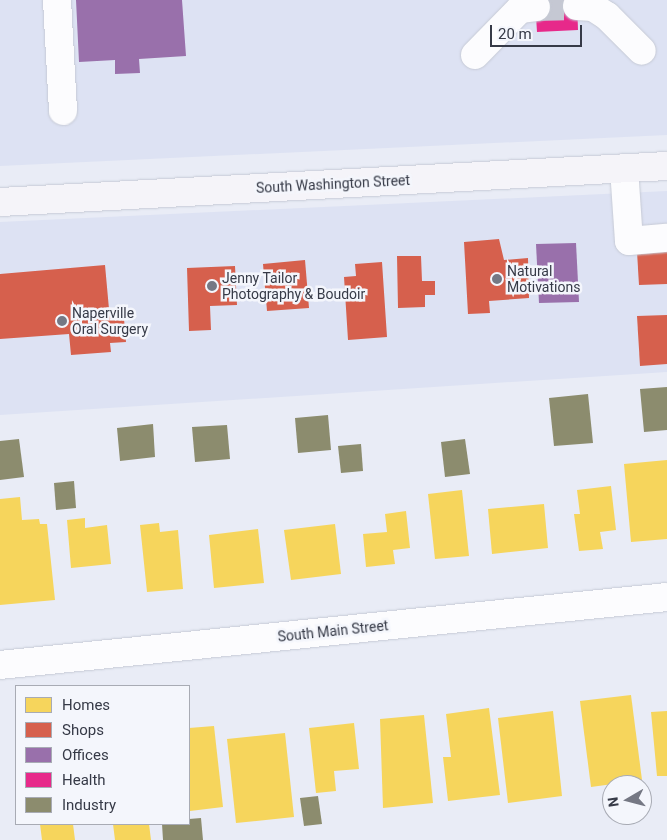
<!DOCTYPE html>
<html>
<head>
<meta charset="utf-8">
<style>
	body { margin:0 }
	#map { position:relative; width:667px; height:840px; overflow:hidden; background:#e9ecf6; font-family:Roboto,sans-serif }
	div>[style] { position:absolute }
	.built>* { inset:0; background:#dde2f3 }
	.homes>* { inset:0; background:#f6d55c }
	.shops>* { inset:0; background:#d6604d }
	.offices>* { inset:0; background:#9970ab }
	.health>* { inset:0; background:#e7298a }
	.industry>* { inset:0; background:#8c8c6e }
	.minor-tunnel>* { height:28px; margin-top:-14px; transform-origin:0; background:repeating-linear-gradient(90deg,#c5c8d3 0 28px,transparent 0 42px) }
	.roads { filter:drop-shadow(0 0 1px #c6cad5) drop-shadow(0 0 1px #c6cad5) }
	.minor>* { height:28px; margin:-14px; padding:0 14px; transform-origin:14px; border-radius:14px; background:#fcfcfe }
	.major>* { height:28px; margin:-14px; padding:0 14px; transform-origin:14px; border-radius:14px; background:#f5f4f9 }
	.dots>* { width:14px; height:14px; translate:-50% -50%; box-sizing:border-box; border:2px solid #f4f6fc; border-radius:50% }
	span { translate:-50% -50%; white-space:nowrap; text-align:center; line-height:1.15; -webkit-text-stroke:5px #f4f6fc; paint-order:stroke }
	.street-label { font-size:14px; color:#363a47 }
	.poi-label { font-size:14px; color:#363a47 }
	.left { translate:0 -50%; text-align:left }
	.legend { position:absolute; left:15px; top:685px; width:175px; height:140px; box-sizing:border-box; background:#f4f6fc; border:1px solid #a8abb4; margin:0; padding:6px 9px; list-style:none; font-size:15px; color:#363a47 }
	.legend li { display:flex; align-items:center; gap:10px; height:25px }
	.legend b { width:25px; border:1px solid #a8abb4 }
	.north { position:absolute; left:602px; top:775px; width:50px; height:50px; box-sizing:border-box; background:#f4f6fc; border:1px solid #a8abb4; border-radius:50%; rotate:262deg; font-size:14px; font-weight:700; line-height:20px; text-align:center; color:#363a47 }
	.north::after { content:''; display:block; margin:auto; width:18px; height:22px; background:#757884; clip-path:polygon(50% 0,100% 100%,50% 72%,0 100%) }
	.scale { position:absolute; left:490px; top:25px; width:92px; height:22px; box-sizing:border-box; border:2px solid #363a47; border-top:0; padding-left:6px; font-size:15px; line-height:18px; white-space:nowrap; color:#363a47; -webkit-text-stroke:4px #f4f6fc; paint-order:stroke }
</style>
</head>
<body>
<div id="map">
	<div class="built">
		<i style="clip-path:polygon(0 0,667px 0,667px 135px,0 166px)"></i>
		<i style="clip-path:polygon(667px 191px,667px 372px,0 415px,0 222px)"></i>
	</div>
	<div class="homes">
		<i style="clip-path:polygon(667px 460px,667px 539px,631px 542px,624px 464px)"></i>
		<i style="clip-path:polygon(611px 486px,616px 530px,600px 532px,603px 549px,579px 551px,574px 514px,580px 514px,577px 490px)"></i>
		<i style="clip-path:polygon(462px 490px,469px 556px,435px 559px,428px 494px)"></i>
		<i style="clip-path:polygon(20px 497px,22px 520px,39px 519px,40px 524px,47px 524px,55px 600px,0 605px,0 499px)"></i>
		<i style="clip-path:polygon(544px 504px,548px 548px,492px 554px,488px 509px)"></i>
		<i style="clip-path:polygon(406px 511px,410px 548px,393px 550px,395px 564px,366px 567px,363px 534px,387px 532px,385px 514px)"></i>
		<i style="clip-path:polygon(85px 518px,85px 528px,107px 525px,111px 564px,71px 568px,67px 520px)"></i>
		<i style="clip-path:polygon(159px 523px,160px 532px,178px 530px,183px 589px,147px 592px,140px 525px)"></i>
		<i style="clip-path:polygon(335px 524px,341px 574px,291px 580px,284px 530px)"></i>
		<i style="clip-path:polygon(258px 529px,264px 583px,214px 588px,209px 535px)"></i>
		<i style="clip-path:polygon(631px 695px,642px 780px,591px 787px,580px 701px)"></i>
		<i style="clip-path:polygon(489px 708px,500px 795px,448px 801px,443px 757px,451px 757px,446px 714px)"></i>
		<i style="clip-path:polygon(553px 711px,562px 796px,508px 803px,498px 718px)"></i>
		<i style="clip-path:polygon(667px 711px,667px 776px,657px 776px,651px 712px)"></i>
		<i style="clip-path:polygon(424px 715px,433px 803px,383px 808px,380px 719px)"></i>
		<i style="clip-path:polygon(354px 723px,359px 769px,334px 771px,336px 791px,316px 793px,309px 728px)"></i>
		<i style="clip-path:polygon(214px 726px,223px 807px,190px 811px,189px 728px)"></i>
		<i style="clip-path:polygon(285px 733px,294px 817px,236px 823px,227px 739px)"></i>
		<i style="clip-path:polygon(40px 824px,73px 824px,75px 840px,42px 840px)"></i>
		<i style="clip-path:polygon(113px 824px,149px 824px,151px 840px,115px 840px)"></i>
	</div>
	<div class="shops">
		<i style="clip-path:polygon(499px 239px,504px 260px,528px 258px,529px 298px,489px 301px,490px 313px,468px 314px,464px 242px)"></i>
		<i style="clip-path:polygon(667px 250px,667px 284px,639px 285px,637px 252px)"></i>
		<i style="clip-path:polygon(397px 256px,421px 256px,422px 281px,435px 281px,435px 295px,425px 295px,425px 307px,398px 308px)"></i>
		<i style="clip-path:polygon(305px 260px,309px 308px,267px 311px,263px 264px)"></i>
		<i style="clip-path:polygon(382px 262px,387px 337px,348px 340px,344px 277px,356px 276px,355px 264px)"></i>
		<i style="clip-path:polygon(105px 265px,109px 309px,123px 307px,126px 342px,110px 343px,111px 352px,71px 355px,69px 334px,0 339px,0 274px)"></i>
		<i style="clip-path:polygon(235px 266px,237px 305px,210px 306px,211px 330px,189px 331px,187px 268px)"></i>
		<i style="clip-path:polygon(667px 315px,667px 364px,640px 366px,637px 316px)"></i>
	</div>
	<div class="offices">
		<i style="clip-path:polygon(76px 0,182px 0,186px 56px,139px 59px,140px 73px,115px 74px,115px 60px,79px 62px)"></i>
		<i style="clip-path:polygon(576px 243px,579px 302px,539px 303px,536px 244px)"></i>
	</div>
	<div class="health">
		<i style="clip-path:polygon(535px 0,577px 0,578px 30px,537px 32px)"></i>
	</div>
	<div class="industry">
		<i style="clip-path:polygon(667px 387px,667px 430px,644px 432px,640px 389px)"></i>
		<i style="clip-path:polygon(588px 394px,593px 443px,554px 446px,549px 398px)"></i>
		<i style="clip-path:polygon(328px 415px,331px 450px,298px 453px,295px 418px)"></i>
		<i style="clip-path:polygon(153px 424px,155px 457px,120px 461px,117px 428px)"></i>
		<i style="clip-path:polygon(227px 425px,230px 459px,195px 462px,192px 427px)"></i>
		<i style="clip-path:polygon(19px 439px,24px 477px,0 480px,0 441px)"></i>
		<i style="clip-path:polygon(465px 439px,470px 474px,445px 477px,441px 442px)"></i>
		<i style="clip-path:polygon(361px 444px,363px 471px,341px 473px,338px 446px)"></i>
		<i style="clip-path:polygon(74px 481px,76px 508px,56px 510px,54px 483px)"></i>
		<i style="clip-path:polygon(318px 796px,322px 824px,304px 826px,300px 798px)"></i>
		<i style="clip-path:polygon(201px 818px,203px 840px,163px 840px,162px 824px,189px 824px,189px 819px)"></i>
	</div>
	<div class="minor-tunnel">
		<i style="left:536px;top:7px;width:41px;rotate:-1.4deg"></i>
	</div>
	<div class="roads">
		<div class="minor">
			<i style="left:57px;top:0;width:111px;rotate:86.9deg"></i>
			<i style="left:577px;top:6px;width:16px;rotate:4deg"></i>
			<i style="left:593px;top:7px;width:17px;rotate:33deg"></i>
			<i style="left:607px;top:16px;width:49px;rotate:45deg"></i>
			<i style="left:475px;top:55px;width:64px;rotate:-45.6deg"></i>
			<i style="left:520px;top:9px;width:16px;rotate:-7deg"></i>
			<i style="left:624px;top:168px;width:73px;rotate:86.1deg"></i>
			<i style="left:629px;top:241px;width:38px;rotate:-5deg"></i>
			<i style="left:0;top:665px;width:670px;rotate:-5.82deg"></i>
		</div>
		<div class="major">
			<i style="left:0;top:202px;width:668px;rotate:-3.09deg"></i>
		</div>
	</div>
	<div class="dots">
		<i style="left:497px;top:279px;background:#757884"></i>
		<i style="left:212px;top:286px;background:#757884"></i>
		<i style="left:62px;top:321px;background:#757884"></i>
	</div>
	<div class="street-label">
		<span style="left:333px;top:184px;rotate:-3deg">South Washington Street</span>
		<span style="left:333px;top:631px;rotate:-6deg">South Main Street</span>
	</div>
	<div class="poi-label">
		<span class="left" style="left:507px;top:279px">Natural<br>Motivations</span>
		<span class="left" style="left:222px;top:286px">Jenny Tailor<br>Photography &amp; Boudoir</span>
		<span class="left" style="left:72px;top:321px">Naperville<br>Oral Surgery</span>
	</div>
	<ul class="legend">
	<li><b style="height:14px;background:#f6d55c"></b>Homes</li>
	<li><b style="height:14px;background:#d6604d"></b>Shops</li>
	<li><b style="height:14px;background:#9970ab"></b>Offices</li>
	<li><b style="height:14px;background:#e7298a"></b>Health</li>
	<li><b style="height:14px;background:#8c8c6e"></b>Industry</li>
	</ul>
	<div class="north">N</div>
	<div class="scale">20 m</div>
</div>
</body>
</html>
